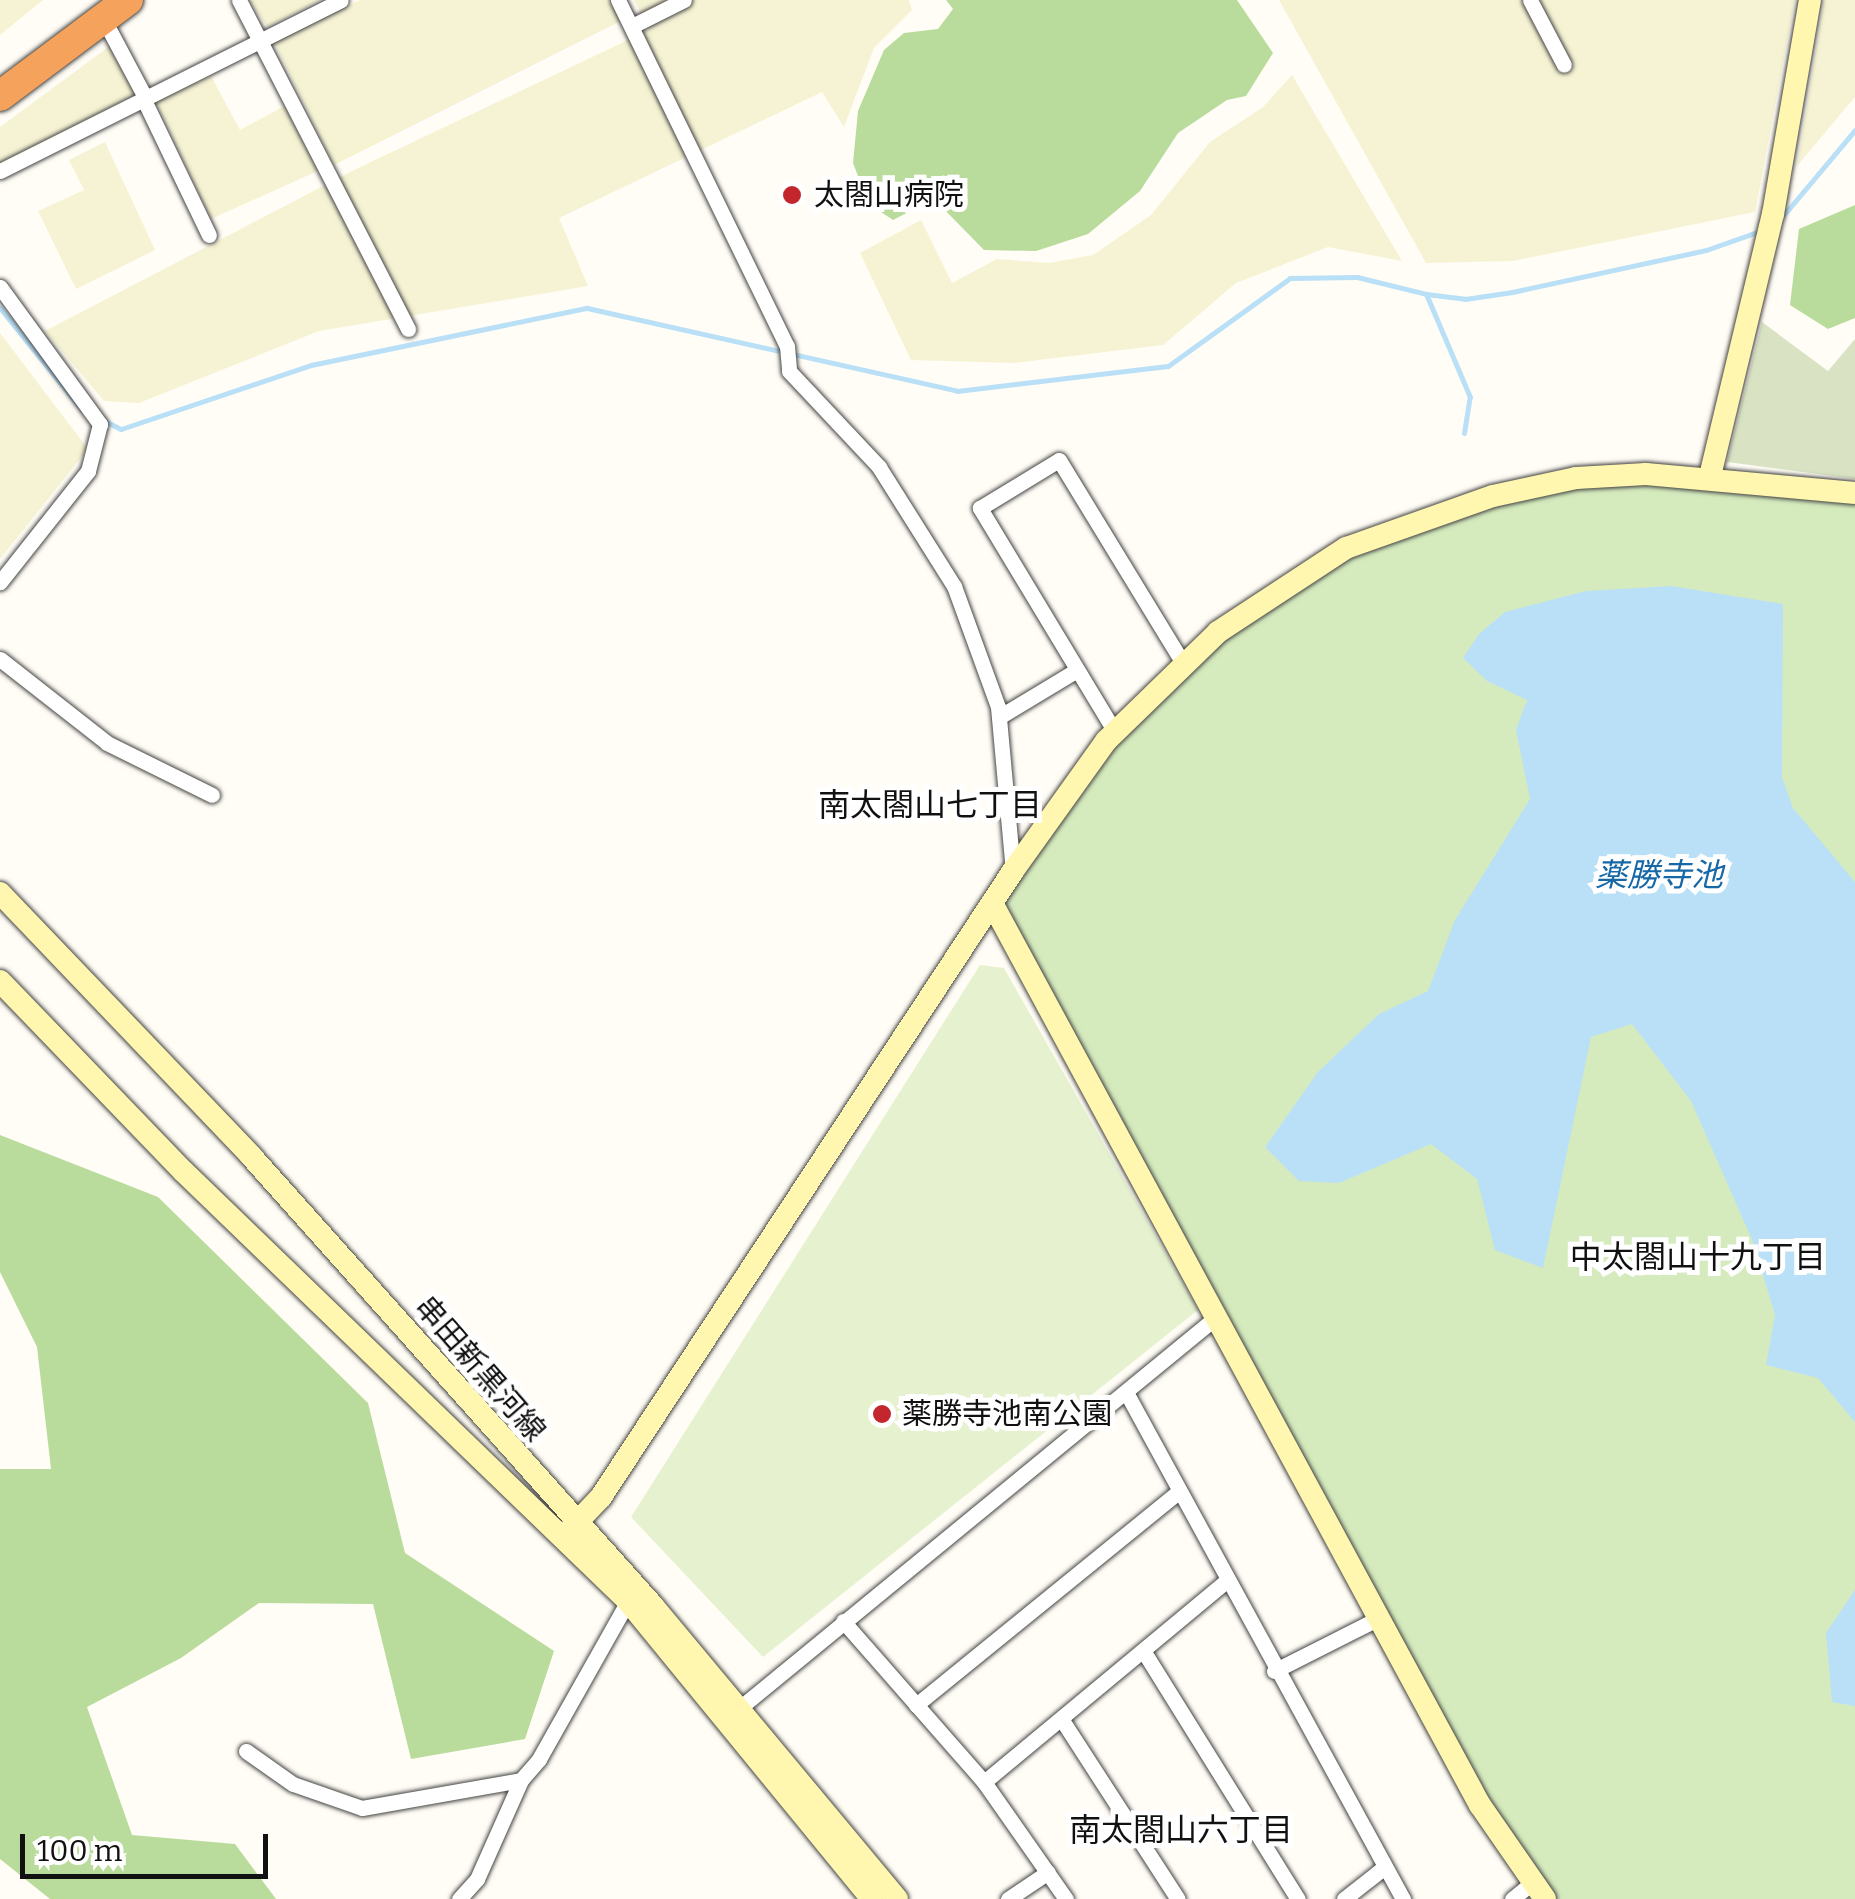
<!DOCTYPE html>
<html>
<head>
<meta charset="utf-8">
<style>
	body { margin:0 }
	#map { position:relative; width:1855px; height:1899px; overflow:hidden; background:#fffdf5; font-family:Bitter,"Noto Sans JP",serif }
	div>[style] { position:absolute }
	.farmland>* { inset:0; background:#f6f3d4 }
	.green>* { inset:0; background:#d5ebbd }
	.forest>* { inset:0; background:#b9dc9c }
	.cemetery>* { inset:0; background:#d9e3c4 }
	.pitch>* { inset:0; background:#e6f2cf }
	.water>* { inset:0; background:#b9e0f7 }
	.stream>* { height:5px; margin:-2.5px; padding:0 2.5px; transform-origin:2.5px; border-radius:2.5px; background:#b9e0f7 }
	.roads { filter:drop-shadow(0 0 2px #444) drop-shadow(0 0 2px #444) }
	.street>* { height:15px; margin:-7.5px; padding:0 7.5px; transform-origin:7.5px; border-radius:7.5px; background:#fff }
	.secondary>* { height:22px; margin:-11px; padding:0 11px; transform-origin:11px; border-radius:11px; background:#fff6b0 }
	.highway>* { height:30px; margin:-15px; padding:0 15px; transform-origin:15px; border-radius:15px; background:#f5a25d }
	.dots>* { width:28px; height:28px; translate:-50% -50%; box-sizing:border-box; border:5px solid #fff; border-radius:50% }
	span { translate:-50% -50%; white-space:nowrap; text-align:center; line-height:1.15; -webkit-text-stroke:10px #fff; paint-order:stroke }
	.poi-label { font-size:30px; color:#111 }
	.left { translate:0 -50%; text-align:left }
	.street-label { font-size:30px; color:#111 }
	.neighbourhood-label { font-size:32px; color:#111 }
	.water-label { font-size:32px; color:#1768a6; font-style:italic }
	.scale { position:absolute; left:20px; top:1834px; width:248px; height:45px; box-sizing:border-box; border:5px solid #111; border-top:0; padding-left:12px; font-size:30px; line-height:35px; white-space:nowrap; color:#111; -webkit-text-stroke:8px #fff; paint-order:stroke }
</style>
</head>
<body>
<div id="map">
	<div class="farmland">
		<i style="clip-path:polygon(0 0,43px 0,0 35px)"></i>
		<i style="clip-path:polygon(249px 0,321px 0,267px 27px)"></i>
		<i style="clip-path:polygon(360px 0,610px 0,621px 21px,334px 165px,274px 42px)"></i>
		<i style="clip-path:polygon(634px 0,909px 0,912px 10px,874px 48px,844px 127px,822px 92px,559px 218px,588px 286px,319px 331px,139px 403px,104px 401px,45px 331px,354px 170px,649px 30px)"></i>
		<i style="clip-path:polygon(1279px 0,1795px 0,1755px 212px,1513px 261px,1426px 263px)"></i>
		<i style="clip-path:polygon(1824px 0,1855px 0,1855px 97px,1797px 166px)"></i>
		<i style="clip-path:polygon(111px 45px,135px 95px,0 164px,0 127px)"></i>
		<i style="clip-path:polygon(1292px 75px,1402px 261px,1328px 247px,1236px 283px,1163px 345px,1014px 363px,911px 360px,860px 253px,921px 220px,952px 283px,997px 259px,1049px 263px,1093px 255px,1151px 215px,1210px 142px,1263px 107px)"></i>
		<i style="clip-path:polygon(211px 76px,240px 130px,288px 104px,322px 169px,211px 219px,156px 102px)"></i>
		<i style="clip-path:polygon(105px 142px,155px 250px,76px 289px,38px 211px,84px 190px,69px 160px)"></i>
		<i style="clip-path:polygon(0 333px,88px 449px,0 559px)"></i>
	</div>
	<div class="green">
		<i style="clip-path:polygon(1638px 482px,1855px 503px,1855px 1899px,1542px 1899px,993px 905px,1103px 747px,1279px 593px,1429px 520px,1571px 487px)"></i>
	</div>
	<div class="forest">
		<i style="clip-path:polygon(946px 0,1237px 0,1273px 53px,1246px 96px,1227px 100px,1178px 133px,1140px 191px,1088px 234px,1036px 251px,984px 250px,934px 199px,893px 220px,869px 204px,853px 163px,858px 111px,884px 50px,904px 33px,938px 29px,953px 9px)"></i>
		<i style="clip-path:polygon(1855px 205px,1855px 318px,1828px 329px,1790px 305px,1799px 229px)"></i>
		<i style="clip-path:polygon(0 1135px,158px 1197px,368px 1403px,405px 1553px,554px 1651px,525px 1739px,411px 1759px,373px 1604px,259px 1603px,181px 1658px,87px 1707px,132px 1835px,235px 1844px,276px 1899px,50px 1899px,0 1859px,0 1469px,51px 1469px,37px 1347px,0 1272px)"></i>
	</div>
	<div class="cemetery">
		<i style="clip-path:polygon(1762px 322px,1828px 371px,1855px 339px,1855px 479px,1727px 462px)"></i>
	</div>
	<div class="pitch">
		<i style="clip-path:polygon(980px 965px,1004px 968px,1198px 1310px,763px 1657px,631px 1517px)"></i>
	</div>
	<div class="water">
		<i style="clip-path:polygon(1671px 586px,1783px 604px,1782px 777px,1793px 808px,1855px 882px,1855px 1422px,1818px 1378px,1766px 1365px,1775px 1315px,1753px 1242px,1691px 1101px,1632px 1024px,1591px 1037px,1543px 1268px,1495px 1250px,1477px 1179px,1431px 1144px,1339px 1183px,1299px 1181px,1265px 1147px,1318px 1072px,1379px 1014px,1428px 991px,1455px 920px,1530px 799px,1516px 730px,1527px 700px,1487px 681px,1463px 658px,1479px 634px,1505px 612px,1586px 591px)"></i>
		<i style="clip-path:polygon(1855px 1590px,1855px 1706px,1832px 1702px,1826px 1633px)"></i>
	</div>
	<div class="stream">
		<i style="left:1782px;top:217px;width:114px;rotate:-50deg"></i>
		<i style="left:0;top:308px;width:131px;rotate:51.2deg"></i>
		<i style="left:105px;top:421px;width:18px;rotate:27deg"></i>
		<i style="left:121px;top:429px;width:200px;rotate:-18.6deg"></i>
		<i style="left:311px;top:365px;width:282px;rotate:-11.7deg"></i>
		<i style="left:587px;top:308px;width:379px;rotate:12.6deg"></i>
		<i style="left:957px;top:391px;width:212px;rotate:-6.8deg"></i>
		<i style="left:1168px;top:366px;width:150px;rotate:-35.8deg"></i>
		<i style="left:1290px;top:278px;width:67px;rotate:-0.9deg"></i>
		<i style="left:1357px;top:277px;width:71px;rotate:13.8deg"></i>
		<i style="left:1464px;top:433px;width:36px;rotate:-81deg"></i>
		<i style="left:1470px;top:397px;width:112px;rotate:-113.1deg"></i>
		<i style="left:1426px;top:294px;width:39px;rotate:7deg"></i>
		<i style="left:1465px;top:299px;width:48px;rotate:-8.5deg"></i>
		<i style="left:1512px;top:292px;width:198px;rotate:-12.2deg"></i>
		<i style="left:1706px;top:250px;width:57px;rotate:-19.4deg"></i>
	</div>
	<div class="roads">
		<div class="street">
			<i style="left:239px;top:0;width:370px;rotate:62.8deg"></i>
			<i style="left:618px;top:0;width:385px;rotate:64deg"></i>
			<i style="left:787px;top:346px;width:25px;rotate:85deg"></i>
			<i style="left:789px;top:371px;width:132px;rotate:46.8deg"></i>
			<i style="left:879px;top:467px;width:141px;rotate:57.8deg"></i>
			<i style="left:954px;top:586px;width:129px;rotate:70deg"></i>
			<i style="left:998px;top:707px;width:165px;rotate:84.8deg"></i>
			<i style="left:1530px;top:0;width:73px;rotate:62.4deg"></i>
			<i style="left:103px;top:18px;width:89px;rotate:62deg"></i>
			<i style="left:632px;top:26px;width:58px;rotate:-26.6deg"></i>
			<i style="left:143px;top:98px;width:152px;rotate:64.3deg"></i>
			<i style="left:0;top:171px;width:381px;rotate:-26.6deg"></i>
			<i style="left:0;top:287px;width:170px;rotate:53.9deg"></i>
			<i style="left:100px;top:424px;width:49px;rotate:104.3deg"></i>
			<i style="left:88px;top:471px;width:142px;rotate:128.4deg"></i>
			<i style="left:0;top:659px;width:136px;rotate:38.1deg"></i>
			<i style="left:107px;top:743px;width:117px;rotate:26.3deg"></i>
			<i style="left:999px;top:717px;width:91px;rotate:-31.1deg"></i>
			<i style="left:1115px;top:732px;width:262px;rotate:-121.1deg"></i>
			<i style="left:980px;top:508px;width:92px;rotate:-31.3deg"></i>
			<i style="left:1059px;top:460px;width:238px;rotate:58.6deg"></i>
			<i style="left:1127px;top:1394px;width:576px;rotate:61.34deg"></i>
			<i style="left:843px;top:1621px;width:214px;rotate:48.8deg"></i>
			<i style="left:984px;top:1782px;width:143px;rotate:55deg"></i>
			<i style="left:1144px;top:1652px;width:291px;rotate:58.1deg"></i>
			<i style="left:1274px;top:1671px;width:115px;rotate:-26.8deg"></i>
			<i style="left:916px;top:1705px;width:336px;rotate:-39.1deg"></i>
			<i style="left:742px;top:1706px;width:612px;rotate:-39.36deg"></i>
			<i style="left:1062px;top:1720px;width:213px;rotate:57.1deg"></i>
			<i style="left:246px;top:1751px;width:57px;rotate:35.1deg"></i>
			<i style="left:293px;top:1784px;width:73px;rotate:19.2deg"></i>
			<i style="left:362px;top:1808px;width:161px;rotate:-10deg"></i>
			<i style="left:984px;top:1782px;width:315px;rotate:-39.7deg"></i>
			<i style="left:459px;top:1899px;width:27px;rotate:-48deg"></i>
			<i style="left:477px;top:1879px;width:108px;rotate:-66deg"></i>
			<i style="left:521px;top:1780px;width:28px;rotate:-49deg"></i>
			<i style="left:539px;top:1759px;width:181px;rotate:-60.6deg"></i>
			<i style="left:1008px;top:1899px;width:48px;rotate:-34deg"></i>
			<i style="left:1344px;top:1899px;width:48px;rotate:-38.3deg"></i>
			<i style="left:1512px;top:1899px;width:26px;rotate:-39deg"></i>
		</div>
		<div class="secondary">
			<i style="left:1710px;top:476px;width:269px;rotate:-76.5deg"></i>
			<i style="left:1773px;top:214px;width:217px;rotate:-80.2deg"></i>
			<i style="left:0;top:893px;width:364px;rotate:46.3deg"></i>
			<i style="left:251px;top:1156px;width:603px;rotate:48.22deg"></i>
			<i style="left:653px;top:1606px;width:381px;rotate:50.2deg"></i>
			<i style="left:992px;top:903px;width:1026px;rotate:61.59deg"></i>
			<i style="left:1480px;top:1805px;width:114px;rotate:55.3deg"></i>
			<i style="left:0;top:981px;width:264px;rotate:46.1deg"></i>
			<i style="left:183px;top:1171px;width:619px;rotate:44.02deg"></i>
			<i style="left:628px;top:1601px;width:385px;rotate:50.7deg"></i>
			<i style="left:563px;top:1537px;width:55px;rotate:-46.5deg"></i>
			<i style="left:601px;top:1497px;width:749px;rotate:-56.65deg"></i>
			<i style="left:1013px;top:871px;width:160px;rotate:-54.4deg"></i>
			<i style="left:1106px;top:741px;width:156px;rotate:-44.2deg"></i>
			<i style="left:1218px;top:632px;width:153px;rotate:-33.3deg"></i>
			<i style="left:1346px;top:548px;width:156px;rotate:-19.5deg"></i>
			<i style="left:1493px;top:496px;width:85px;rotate:-12.2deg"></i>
			<i style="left:1576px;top:478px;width:70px;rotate:-3.3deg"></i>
			<i style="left:1646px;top:474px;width:210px;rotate:5.2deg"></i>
		</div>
		<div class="highway">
			<i style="left:0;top:96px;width:160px;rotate:-36.9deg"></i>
		</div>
	</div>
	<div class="dots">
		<i style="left:792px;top:195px;background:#c4262e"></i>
		<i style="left:882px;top:1414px;background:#c4262e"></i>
	</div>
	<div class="poi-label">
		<span class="left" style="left:814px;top:195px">太閤山病院</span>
		<span class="left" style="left:902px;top:1414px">薬勝寺池南公園</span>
	</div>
	<div class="street-label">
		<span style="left:480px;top:1369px;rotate:49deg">串田新黒河線</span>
	</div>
	<div class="neighbourhood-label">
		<span style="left:930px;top:805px">南太閤山七丁目</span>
		<span style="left:1698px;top:1257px">中太閤山十九丁目</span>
		<span style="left:1181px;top:1830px">南太閤山六丁目</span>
	</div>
	<div class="water-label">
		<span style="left:1659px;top:875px">薬勝寺池</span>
	</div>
	<div class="scale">100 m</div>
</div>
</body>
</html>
